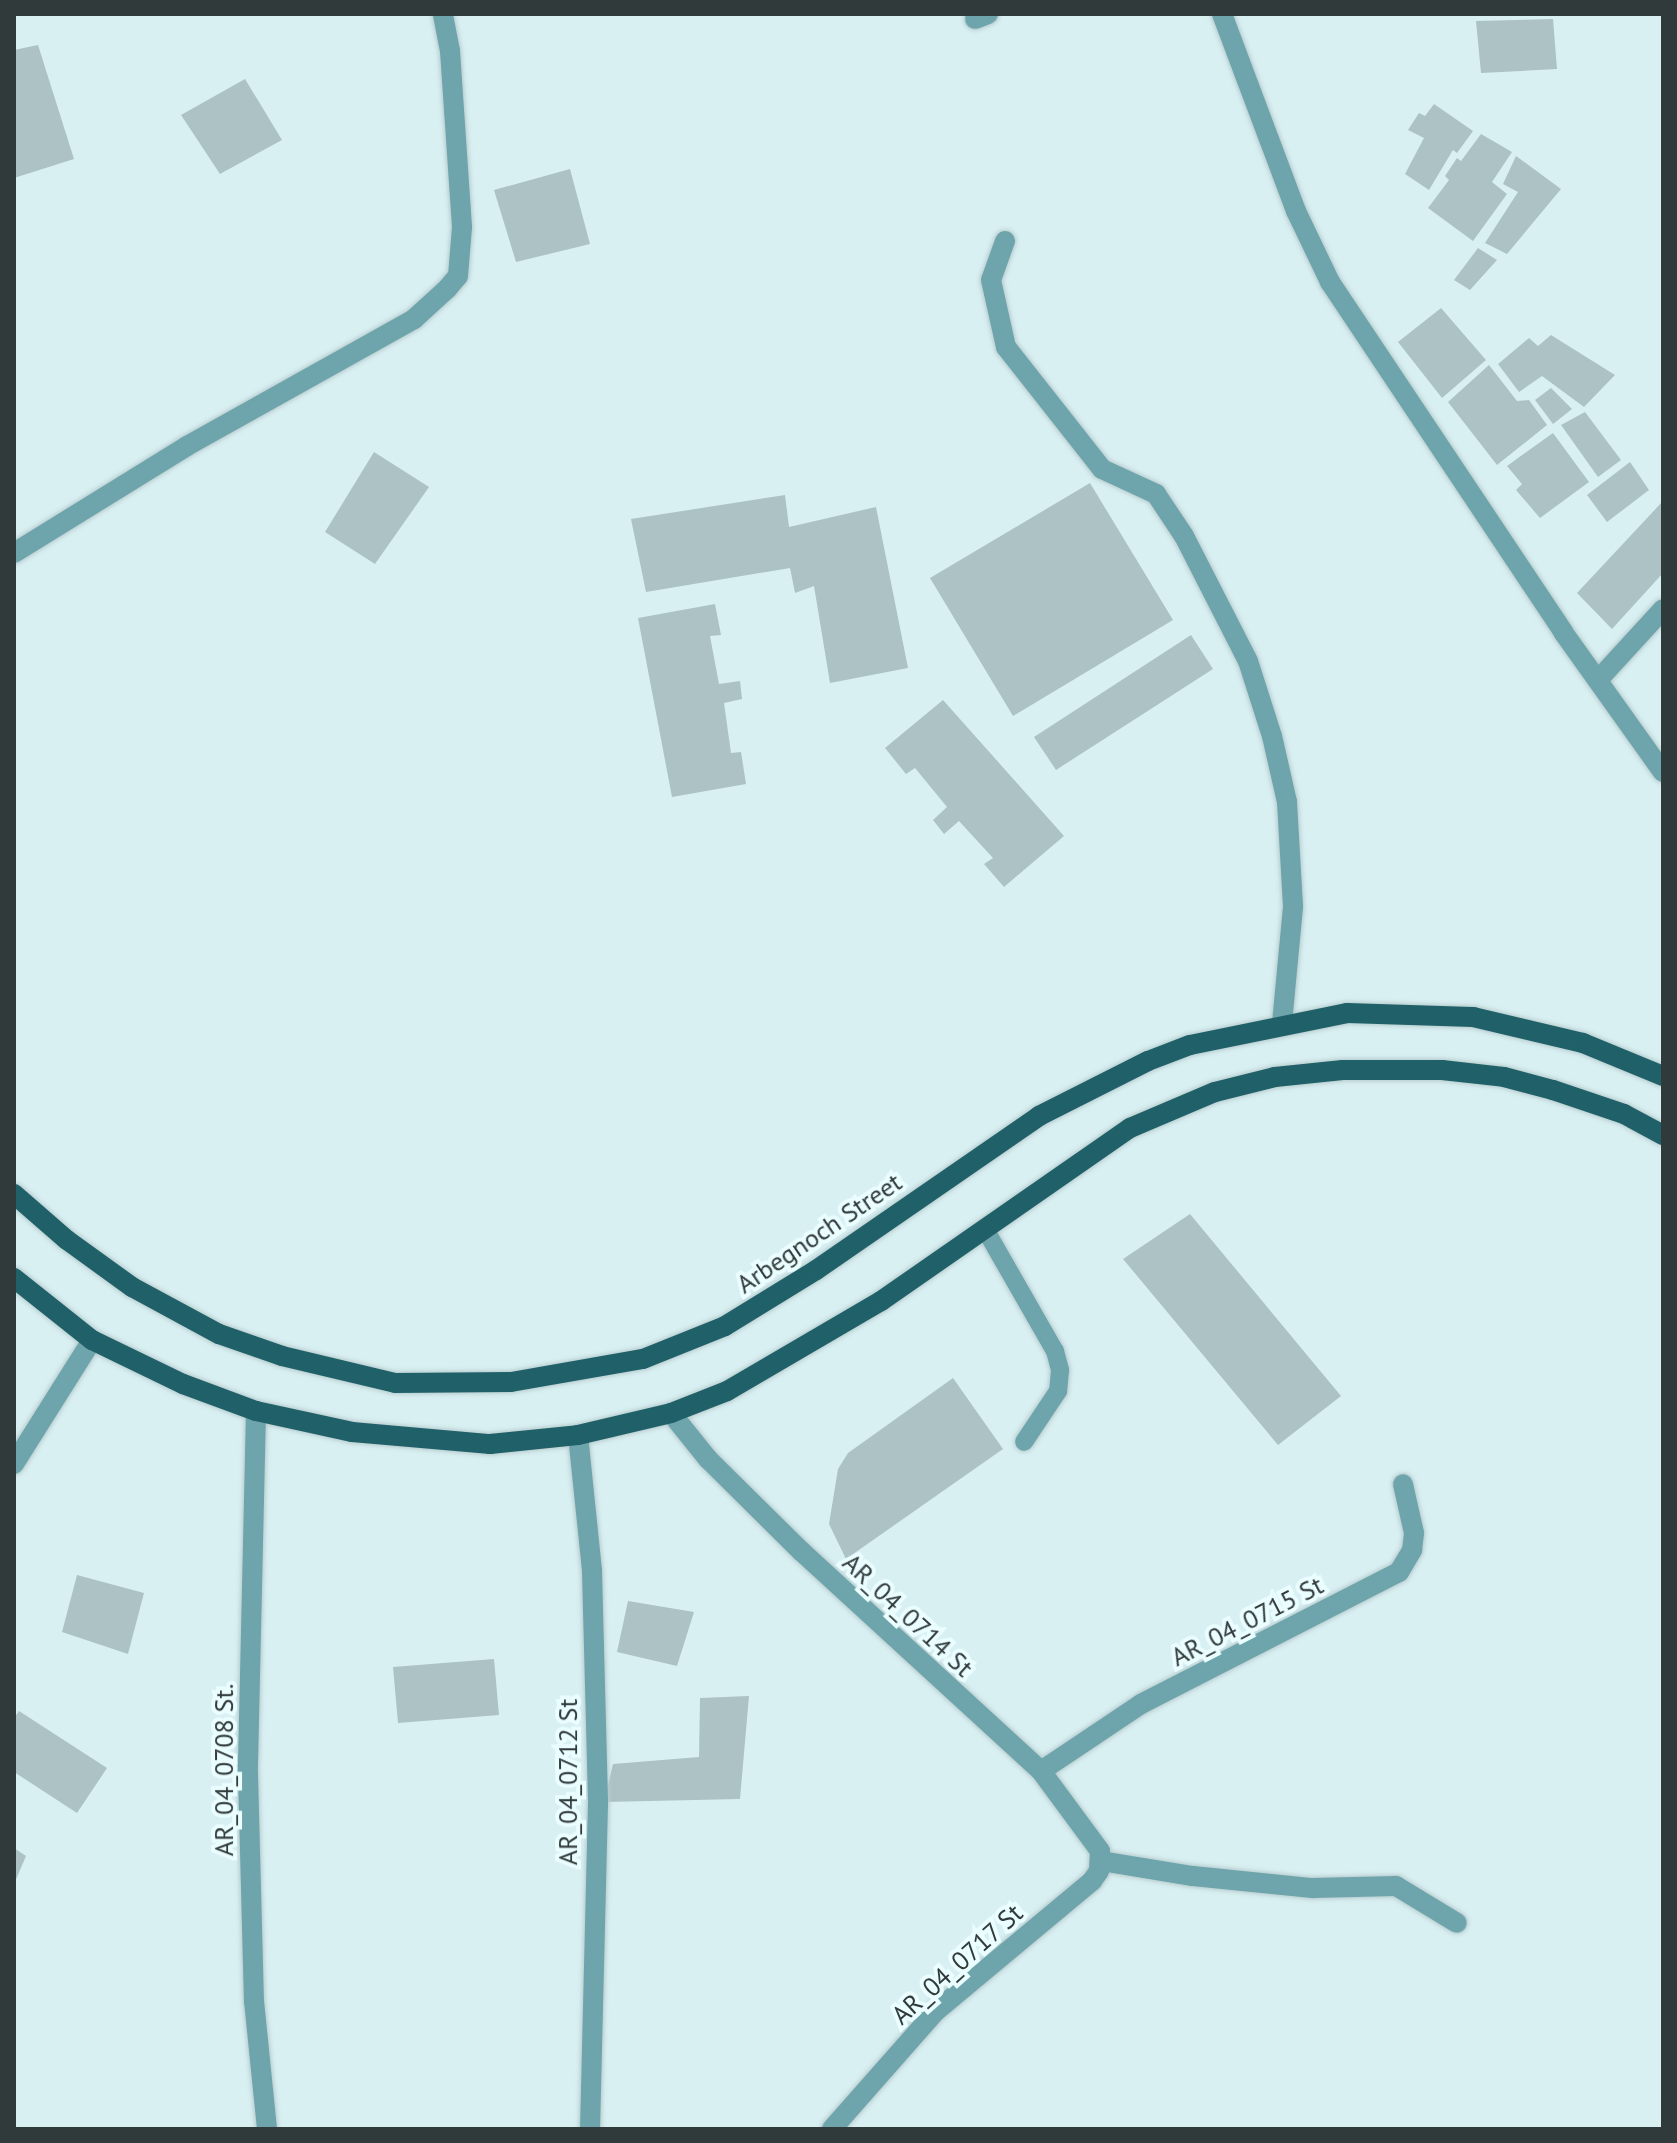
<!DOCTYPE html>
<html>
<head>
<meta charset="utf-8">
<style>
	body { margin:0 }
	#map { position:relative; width:1677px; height:2143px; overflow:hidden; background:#d9f0f3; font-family:"PT Sans",sans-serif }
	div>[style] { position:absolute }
	.building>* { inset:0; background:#acc2c5 }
	.roads { filter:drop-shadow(0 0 2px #b7ccce) drop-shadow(0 0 2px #b7ccce) }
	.service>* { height:18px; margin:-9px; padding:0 9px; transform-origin:9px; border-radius:9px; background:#6ea4ab }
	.minor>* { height:20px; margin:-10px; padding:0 10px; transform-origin:10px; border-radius:10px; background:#6ea4ab }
	.primary>* { height:20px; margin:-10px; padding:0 10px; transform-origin:10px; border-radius:10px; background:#206169 }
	span { translate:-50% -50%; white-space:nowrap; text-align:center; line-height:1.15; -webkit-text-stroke:8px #eafdff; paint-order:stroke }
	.street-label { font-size:26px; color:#313a3b }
	.frame { position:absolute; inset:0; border:16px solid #313a3b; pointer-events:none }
</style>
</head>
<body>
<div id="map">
	<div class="building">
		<i style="clip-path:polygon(1553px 19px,1557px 69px,1481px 73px,1476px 21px)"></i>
		<i style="clip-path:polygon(38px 45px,74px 159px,14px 178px,14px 50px)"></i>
		<i style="clip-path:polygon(245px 79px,282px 140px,220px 174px,181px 115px)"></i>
		<i style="clip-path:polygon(1434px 104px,1473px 131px,1457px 153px,1453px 150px,1429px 190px,1405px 174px,1424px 138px,1408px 130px,1419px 113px,1425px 116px)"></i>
		<i style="clip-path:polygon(1481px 134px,1512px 152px,1492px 182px,1507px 194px,1473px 241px,1428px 208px,1449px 180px,1445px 176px,1457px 158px,1461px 161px)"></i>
		<i style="clip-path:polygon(1516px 156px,1561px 189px,1507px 254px,1485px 243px,1518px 192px,1503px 184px)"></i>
		<i style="clip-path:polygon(570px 169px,590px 244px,516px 262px,494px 190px)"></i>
		<i style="clip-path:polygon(1478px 248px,1497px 260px,1470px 290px,1454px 280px)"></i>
		<i style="clip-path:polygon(1441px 308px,1486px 360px,1442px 398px,1398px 342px)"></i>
		<i style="clip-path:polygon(1551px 335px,1615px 375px,1584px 407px,1542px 376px,1519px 392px,1498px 364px,1529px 338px,1538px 346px)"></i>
		<i style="clip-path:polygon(1489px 365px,1517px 401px,1529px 400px,1547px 425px,1497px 465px,1448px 402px)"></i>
		<i style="clip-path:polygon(1551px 388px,1572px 409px,1553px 424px,1535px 400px)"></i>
		<i style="clip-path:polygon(1585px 412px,1621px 460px,1598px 477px,1561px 425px)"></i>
		<i style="clip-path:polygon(1553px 433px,1589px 482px,1540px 518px,1516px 490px,1522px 484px,1507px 466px)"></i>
		<i style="clip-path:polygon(374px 452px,429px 487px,375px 564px,325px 532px)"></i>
		<i style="clip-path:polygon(1630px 462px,1649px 490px,1607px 522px,1587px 495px)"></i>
		<i style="clip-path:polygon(1090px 483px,1173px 620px,1013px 716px,930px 578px)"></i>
		<i style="clip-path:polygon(785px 495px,789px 527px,876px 507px,908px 668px,830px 683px,814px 586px,795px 593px,790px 568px,646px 592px,631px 519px)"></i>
		<i style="clip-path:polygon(1663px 501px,1663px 573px,1612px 629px,1577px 593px)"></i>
		<i style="clip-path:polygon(715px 604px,721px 635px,710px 636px,719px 684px,740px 681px,742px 699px,724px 703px,731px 753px,741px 752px,746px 784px,672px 797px,638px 618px)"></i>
		<i style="clip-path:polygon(1191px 635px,1213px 669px,1056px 770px,1034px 737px)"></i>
		<i style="clip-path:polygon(943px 700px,1064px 836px,1004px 887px,984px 864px,993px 858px,959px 821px,944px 834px,933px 820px,947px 807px,915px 768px,906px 774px,885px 748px)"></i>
		<i style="clip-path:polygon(1190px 1214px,1341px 1396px,1278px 1445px,1123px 1259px)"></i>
		<i style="clip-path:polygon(953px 1378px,1003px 1449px,846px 1559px,829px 1524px,838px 1469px,848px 1453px)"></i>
		<i style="clip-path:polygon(77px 1575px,144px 1593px,128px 1654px,62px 1632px)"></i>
		<i style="clip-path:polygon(628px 1601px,694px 1612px,677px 1666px,617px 1652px)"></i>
		<i style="clip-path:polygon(494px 1659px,499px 1715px,398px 1723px,393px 1667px)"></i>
		<i style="clip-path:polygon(749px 1696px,740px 1799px,604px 1802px,613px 1764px,699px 1757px,700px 1698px)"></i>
		<i style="clip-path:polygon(19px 1711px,107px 1768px,77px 1813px,14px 1772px,14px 1718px)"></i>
		<i style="clip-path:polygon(14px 1848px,26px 1856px,14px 1884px)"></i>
	</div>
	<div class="roads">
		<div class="service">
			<i style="left:985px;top:1229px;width:141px;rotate:60.2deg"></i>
			<i style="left:1055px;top:1351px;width:20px;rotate:75deg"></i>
			<i style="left:1060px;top:1370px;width:21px;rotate:95deg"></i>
			<i style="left:1058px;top:1391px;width:61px;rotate:123.7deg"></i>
		</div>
		<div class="minor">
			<i style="left:1222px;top:14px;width:210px;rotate:69.4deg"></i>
			<i style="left:1296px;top:211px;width:79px;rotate:64.4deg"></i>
			<i style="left:1330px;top:282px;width:420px;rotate:56.3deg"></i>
			<i style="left:1563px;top:632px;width:172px;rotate:54.5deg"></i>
			<i style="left:975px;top:19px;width:14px;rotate:-21deg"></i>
			<i style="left:1005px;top:241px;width:41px;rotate:109.7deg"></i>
			<i style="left:991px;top:280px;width:69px;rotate:77.4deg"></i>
			<i style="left:1006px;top:347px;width:155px;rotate:51.8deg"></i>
			<i style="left:1102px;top:469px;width:60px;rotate:24.8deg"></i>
			<i style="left:1156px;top:494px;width:50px;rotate:56.3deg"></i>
			<i style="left:1184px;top:536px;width:140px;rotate:62.9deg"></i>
			<i style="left:1248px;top:661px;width:79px;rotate:72.3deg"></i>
			<i style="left:1272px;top:736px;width:68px;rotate:77.2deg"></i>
			<i style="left:1287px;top:802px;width:105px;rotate:86.7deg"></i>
			<i style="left:1293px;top:907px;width:118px;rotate:95.4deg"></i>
			<i style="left:14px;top:553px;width:203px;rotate:-31.7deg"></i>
			<i style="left:187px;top:446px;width:260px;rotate:-29.2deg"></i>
			<i style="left:414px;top:319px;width:45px;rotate:-42.3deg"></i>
			<i style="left:447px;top:289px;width:17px;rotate:-50deg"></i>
			<i style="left:458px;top:276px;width:49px;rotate:-85.3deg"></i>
			<i style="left:462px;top:227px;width:176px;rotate:-93.9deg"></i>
			<i style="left:450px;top:51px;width:38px;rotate:-101deg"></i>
			<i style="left:1598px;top:680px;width:96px;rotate:-47.5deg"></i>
			<i style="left:256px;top:1411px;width:363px;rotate:91.3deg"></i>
			<i style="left:248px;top:1774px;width:227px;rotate:88.5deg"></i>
			<i style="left:254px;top:2001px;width:129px;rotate:84.2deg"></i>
			<i style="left:671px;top:1413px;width:59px;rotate:51.2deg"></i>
			<i style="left:708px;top:1459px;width:132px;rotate:44.7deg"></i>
			<i style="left:802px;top:1552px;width:324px;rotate:42.5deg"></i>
			<i style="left:1041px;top:1771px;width:99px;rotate:53.6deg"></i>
			<i style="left:1100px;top:1851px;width:20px;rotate:93deg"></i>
			<i style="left:1099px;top:1871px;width:12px;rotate:125deg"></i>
			<i style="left:1092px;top:1881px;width:204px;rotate:140.2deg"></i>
			<i style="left:935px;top:2012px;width:156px;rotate:131.4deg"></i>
			<i style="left:578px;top:1435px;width:137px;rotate:84.1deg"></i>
			<i style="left:592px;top:1571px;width:232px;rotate:88.5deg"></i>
			<i style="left:598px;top:1803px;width:326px;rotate:91.4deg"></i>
			<i style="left:14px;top:1464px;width:146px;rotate:-57.8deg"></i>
			<i style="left:1041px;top:1771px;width:120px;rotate:-33.8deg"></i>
			<i style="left:1141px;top:1704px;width:290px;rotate:-27.1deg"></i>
			<i style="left:1399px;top:1572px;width:26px;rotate:-59deg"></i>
			<i style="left:1412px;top:1550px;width:17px;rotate:-83deg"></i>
			<i style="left:1414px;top:1533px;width:50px;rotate:-102.7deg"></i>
			<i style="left:1101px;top:1861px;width:93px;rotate:9.3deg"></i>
			<i style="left:1193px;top:1876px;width:120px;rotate:5.8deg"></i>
			<i style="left:1312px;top:1888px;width:84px;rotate:-1.4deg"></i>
			<i style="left:1396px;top:1886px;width:71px;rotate:31.2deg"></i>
		</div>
		<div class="primary">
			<i style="left:14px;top:1194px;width:70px;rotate:41deg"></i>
			<i style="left:67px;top:1240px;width:80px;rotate:35.9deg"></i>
			<i style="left:132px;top:1287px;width:99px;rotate:28.4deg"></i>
			<i style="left:219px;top:1334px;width:67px;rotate:19.2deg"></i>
			<i style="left:282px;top:1356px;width:116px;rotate:13.4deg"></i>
			<i style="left:395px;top:1383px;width:116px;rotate:-0.5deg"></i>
			<i style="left:511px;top:1382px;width:134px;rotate:-9.9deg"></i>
			<i style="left:643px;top:1359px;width:88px;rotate:-21.9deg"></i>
			<i style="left:725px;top:1326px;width:107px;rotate:-31.6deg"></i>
			<i style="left:816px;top:1270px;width:271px;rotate:-34.6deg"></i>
			<i style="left:1039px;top:1116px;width:122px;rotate:-26.8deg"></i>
			<i style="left:1148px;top:1061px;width:45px;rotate:-20.9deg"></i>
			<i style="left:1190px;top:1045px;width:160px;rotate:-11.5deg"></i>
			<i style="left:1347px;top:1013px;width:126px;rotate:1.8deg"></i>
			<i style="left:1473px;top:1017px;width:113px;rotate:13.3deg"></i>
			<i style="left:1583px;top:1043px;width:87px;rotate:22.4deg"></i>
			<i style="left:14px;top:1278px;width:100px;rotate:38.5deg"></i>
			<i style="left:92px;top:1340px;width:101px;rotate:25.8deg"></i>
			<i style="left:183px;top:1384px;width:78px;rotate:20.3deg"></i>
			<i style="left:256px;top:1411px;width:98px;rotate:12.3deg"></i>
			<i style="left:352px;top:1432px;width:139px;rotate:5deg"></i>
			<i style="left:490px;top:1444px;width:88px;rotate:-5.8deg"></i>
			<i style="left:578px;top:1435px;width:96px;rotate:-13.3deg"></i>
			<i style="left:671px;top:1413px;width:60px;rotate:-21.4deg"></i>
			<i style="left:727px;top:1391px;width:178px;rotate:-30.3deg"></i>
			<i style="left:881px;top:1301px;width:303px;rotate:-34.8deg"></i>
			<i style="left:1130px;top:1128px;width:92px;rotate:-23deg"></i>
			<i style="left:1215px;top:1092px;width:62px;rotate:-14deg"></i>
			<i style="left:1275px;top:1077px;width:68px;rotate:-5.9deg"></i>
			<i style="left:1343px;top:1070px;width:99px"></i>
			<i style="left:1442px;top:1070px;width:62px;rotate:6.4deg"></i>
			<i style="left:1504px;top:1077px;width:51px;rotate:14.9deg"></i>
			<i style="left:1553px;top:1090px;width:75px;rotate:18.7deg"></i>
			<i style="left:1624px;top:1114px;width:44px;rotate:28.3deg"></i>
		</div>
	</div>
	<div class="street-label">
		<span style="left:819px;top:1233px;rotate:-34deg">Arbegnoch Street</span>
		<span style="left:908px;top:1615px;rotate:43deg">AR_04_0714 St</span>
		<span style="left:1247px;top:1621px;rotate:-27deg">AR_04_0715 St</span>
		<span style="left:224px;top:1770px;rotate:-90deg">AR_04_0708 St.</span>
		<span style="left:568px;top:1782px;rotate:-90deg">AR_04_0712 St</span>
		<span style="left:957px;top:1964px;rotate:-42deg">AR_04_0717 St</span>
	</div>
	<div class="frame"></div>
</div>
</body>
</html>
